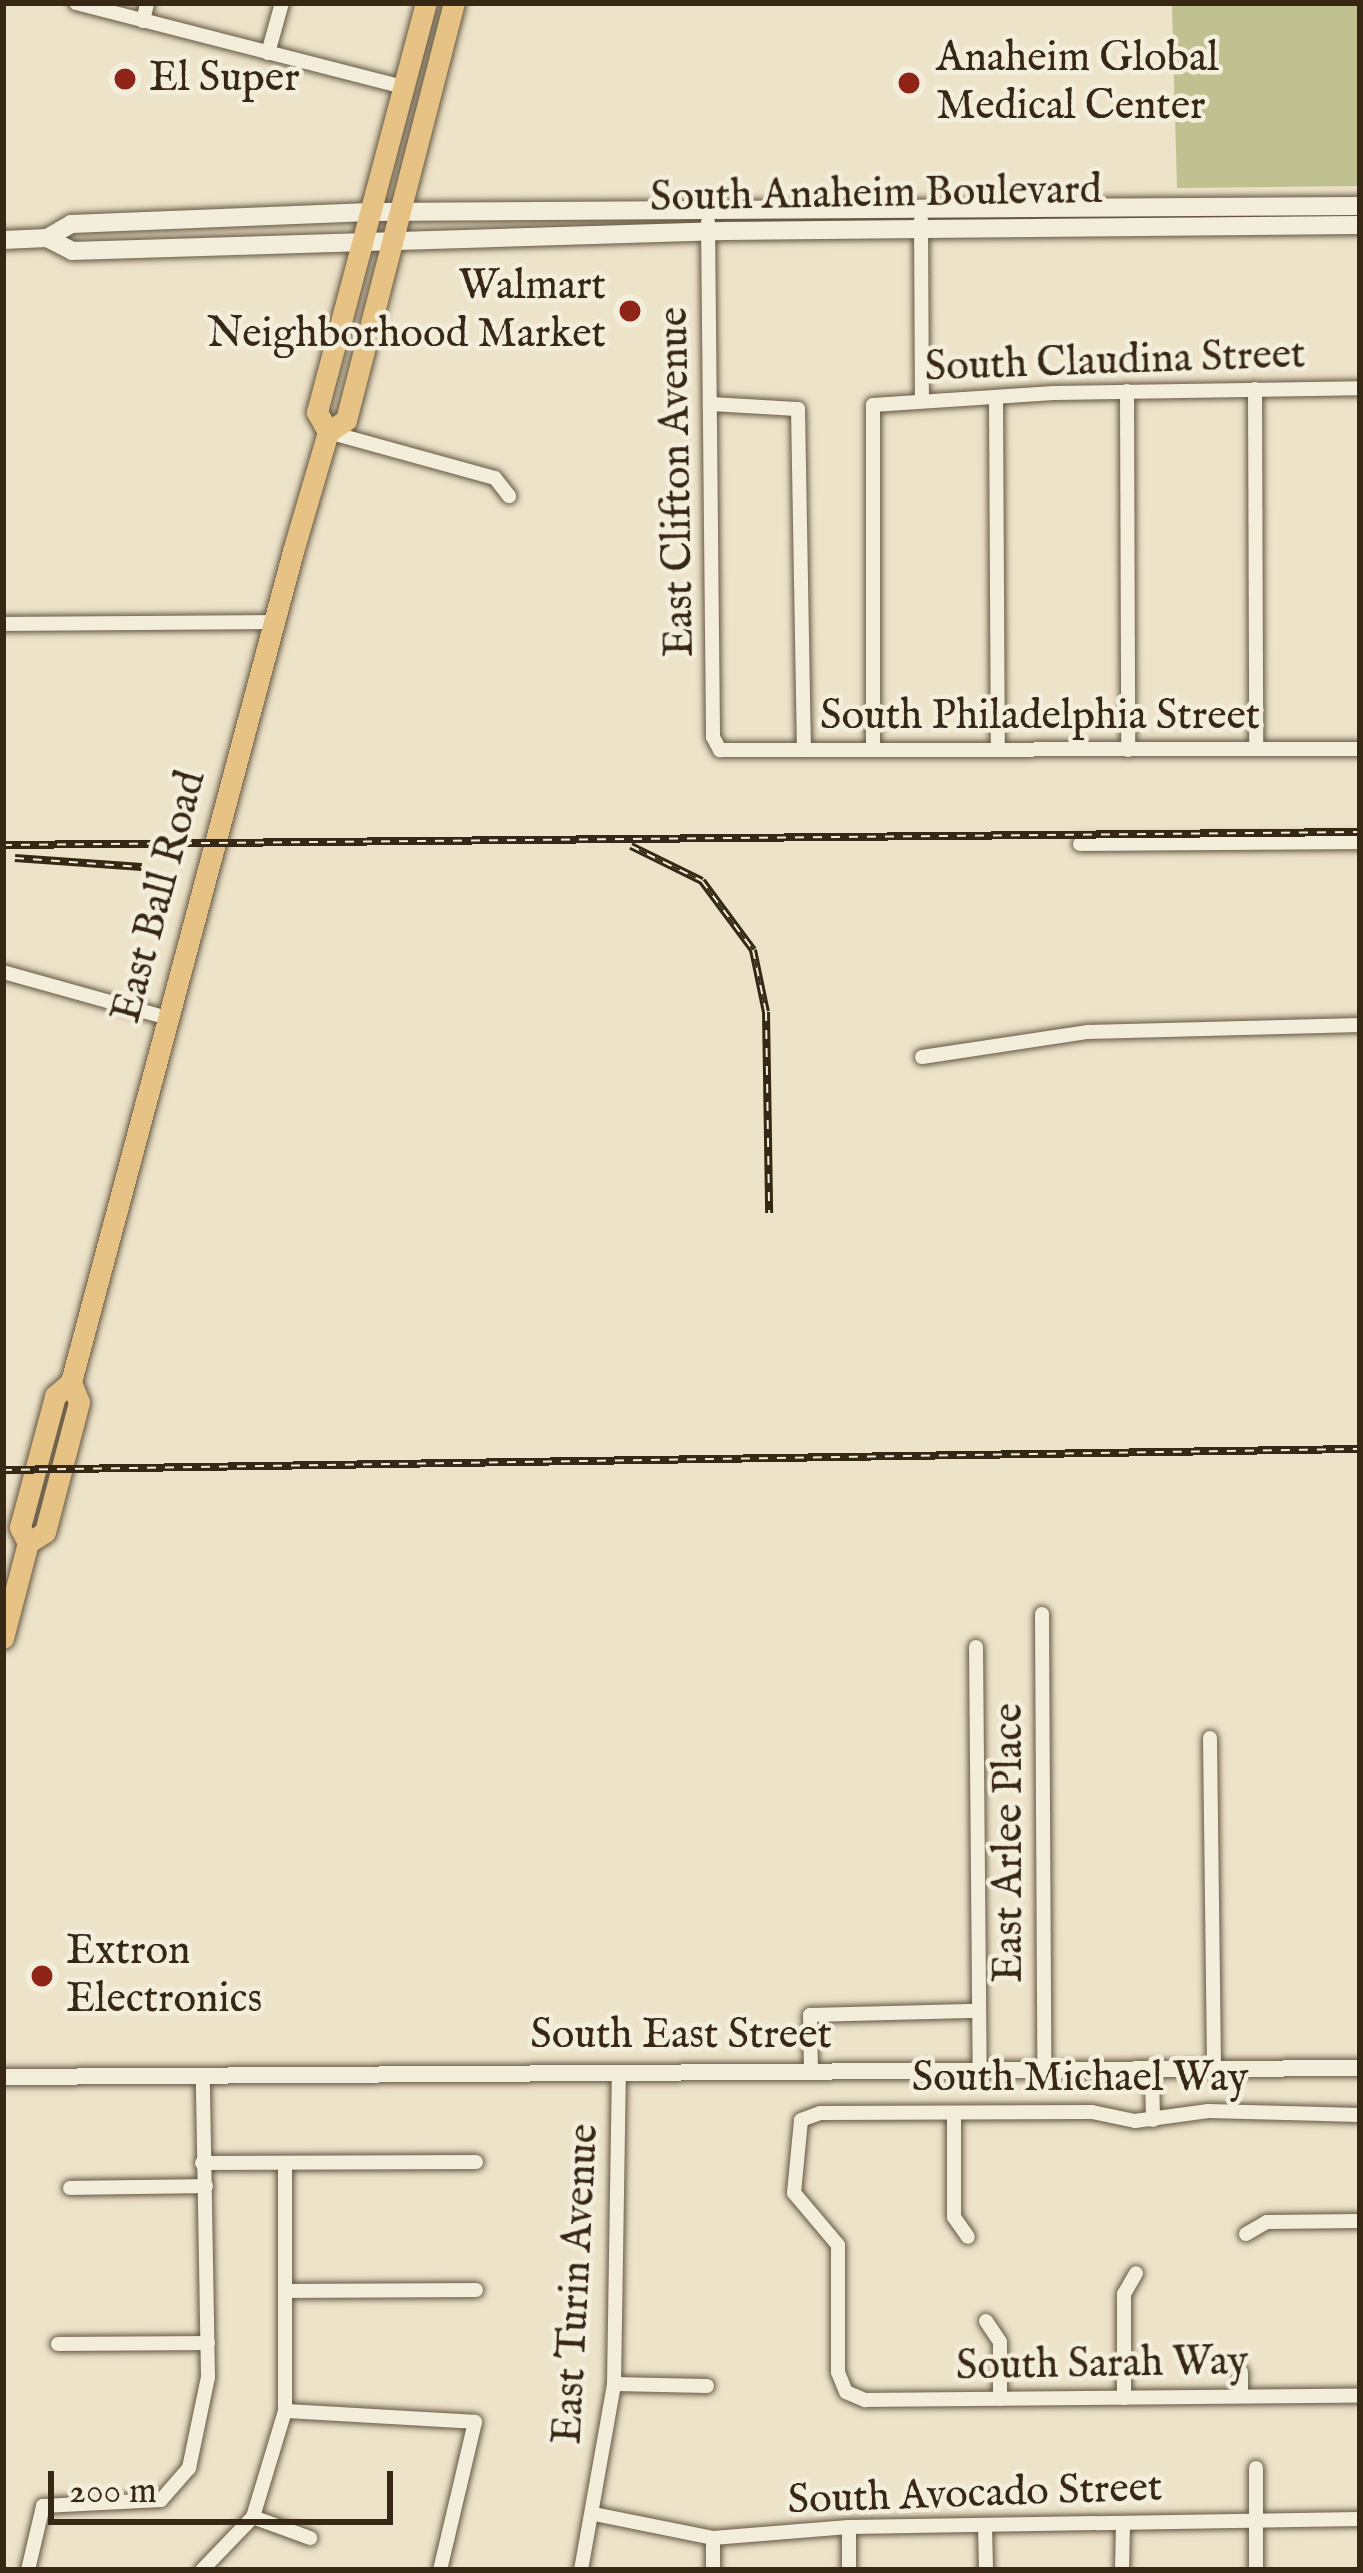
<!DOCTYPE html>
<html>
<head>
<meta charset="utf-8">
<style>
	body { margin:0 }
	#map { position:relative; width:1363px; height:2573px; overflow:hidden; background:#ede3c9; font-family:"IM FELL English",serif }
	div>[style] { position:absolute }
	.green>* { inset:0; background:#c0c191 }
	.roads { filter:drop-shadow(0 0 3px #645742) drop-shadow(0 0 3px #645742) }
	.minor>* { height:14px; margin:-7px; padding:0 7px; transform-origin:7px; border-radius:7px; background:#f3eddc }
	.tertiary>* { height:16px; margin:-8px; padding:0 8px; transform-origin:8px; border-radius:8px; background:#f3eddc }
	.secondary>* { height:18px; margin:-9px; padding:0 9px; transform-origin:9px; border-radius:9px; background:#f3eddc }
	.primary>* { height:21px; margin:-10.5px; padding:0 10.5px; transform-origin:10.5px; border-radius:10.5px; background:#e6c284 }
	.rail>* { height:8px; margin-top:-4px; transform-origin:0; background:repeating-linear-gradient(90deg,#f3eddc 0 9px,#372815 0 18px); box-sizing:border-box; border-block:3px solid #372815 }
	.dots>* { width:33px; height:33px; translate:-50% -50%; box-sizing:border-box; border:6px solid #f3eddc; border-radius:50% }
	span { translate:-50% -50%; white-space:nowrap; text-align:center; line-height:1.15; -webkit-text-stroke:9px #f3eddc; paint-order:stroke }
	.poi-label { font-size:42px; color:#372815 }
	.left { translate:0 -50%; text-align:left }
	.right { translate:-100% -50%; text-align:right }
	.street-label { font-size:42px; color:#372815 }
	.frame { position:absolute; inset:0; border:6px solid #372815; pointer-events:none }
	.scale { position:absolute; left:48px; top:2471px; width:345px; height:54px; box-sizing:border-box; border:6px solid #372815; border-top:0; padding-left:15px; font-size:36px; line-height:42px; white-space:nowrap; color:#372815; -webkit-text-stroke:9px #f3eddc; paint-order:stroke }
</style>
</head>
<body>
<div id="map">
	<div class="green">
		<i style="clip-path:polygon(1360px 4px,1360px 186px,1177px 188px,1172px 6px)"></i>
	</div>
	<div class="roads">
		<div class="minor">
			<i style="left:76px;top:3px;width:339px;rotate:14.4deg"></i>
			<i style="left:143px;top:21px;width:18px;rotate:-77deg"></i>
			<i style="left:268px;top:53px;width:52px;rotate:-74.4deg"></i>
			<i style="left:921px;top:220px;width:181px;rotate:89.7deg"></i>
			<i style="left:708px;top:222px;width:515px;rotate:89.44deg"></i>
			<i style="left:713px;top:737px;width:15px;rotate:62deg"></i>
			<i style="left:720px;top:750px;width:640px;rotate:-0.09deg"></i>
			<i style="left:1255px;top:389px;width:360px;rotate:89.8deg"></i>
			<i style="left:1127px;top:391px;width:359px;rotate:89.8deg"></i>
			<i style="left:996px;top:399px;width:348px;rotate:89.7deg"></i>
			<i style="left:710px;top:404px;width:88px;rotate:3.3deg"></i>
			<i style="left:798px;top:409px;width:341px;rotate:89deg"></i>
			<i style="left:328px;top:432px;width:173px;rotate:15.4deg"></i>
			<i style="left:495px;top:478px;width:23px;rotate:52deg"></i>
			<i style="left:3px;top:624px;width:271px;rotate:-0.4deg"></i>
			<i style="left:873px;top:746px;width:341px;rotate:-90deg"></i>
			<i style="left:873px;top:405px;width:181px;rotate:-3.8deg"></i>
			<i style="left:1054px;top:393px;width:306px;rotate:-0.9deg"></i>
			<i style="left:1080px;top:844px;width:280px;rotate:-0.4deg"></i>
			<i style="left:3px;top:972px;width:171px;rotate:15.6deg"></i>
			<i style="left:922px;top:1057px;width:168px;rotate:-8.6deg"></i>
			<i style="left:1088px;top:1032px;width:272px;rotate:-1.5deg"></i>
			<i style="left:1042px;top:1614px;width:457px;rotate:89.7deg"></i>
			<i style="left:976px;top:1647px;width:424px;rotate:89.5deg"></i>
			<i style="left:1210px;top:1738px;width:332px;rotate:89.3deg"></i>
			<i style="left:1152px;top:2070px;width:50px;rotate:88.9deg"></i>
			<i style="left:811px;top:2071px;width:56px;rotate:-91deg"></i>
			<i style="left:810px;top:2015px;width:169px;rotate:-1.4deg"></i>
			<i style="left:954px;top:2113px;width:104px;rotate:90deg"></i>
			<i style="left:954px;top:2217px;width:24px;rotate:55deg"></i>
			<i style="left:202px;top:2163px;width:274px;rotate:-0.2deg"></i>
			<i style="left:70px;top:2188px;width:136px;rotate:-0.8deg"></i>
			<i style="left:1246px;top:2234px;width:24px;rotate:-30deg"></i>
			<i style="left:1267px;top:2222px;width:93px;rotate:-0.6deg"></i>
			<i style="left:286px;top:2291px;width:190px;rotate:-0.3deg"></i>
			<i style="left:986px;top:2321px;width:25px;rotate:56deg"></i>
			<i style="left:1000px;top:2342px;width:57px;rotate:90deg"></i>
			<i style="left:58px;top:2344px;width:150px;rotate:-0.4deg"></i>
			<i style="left:1241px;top:2372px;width:24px;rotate:90deg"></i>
			<i style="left:614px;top:2384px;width:93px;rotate:1.2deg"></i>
			<i style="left:846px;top:2392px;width:22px;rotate:-112deg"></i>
			<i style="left:838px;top:2372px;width:127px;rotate:-90deg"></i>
			<i style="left:838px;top:2245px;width:68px;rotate:-130.2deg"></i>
			<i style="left:794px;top:2193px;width:73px;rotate:-84.5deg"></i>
			<i style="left:801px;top:2120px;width:20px;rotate:-20deg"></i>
			<i style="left:820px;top:2113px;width:272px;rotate:-0.2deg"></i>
			<i style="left:1092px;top:2112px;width:44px;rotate:11.8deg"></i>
			<i style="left:1135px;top:2121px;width:74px;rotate:-7.8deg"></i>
			<i style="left:1208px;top:2111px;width:152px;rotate:1.5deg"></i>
			<i style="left:846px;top:2392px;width:21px;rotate:23deg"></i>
			<i style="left:865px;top:2400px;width:495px;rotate:-0.5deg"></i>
			<i style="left:1124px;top:2398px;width:104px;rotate:-90deg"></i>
			<i style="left:1124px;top:2294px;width:24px;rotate:-60deg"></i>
			<i style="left:285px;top:2411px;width:190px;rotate:3.3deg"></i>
			<i style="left:475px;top:2422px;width:152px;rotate:103.3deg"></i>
			<i style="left:1256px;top:2468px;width:102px;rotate:90deg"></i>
			<i style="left:594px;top:2514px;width:121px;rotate:11.4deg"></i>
			<i style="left:713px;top:2538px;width:136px;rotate:-4.6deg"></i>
			<i style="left:849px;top:2527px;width:511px;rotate:-0.9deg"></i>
			<i style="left:253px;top:2517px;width:61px;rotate:20.2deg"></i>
			<i style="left:985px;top:2525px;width:45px;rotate:88.7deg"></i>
			<i style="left:849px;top:2527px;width:43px;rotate:90deg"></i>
			<i style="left:28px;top:2570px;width:66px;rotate:-76.8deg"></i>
			<i style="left:43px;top:2506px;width:118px;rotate:-2.9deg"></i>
			<i style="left:161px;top:2500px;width:43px;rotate:-48.8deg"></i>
			<i style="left:189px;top:2468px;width:93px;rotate:-78.2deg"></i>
			<i style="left:208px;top:2377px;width:300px;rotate:-91deg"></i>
			<i style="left:202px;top:2570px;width:74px;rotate:-46.1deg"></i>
			<i style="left:253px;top:2517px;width:111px;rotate:-73.2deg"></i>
			<i style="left:285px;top:2411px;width:248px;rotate:-90deg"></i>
			<i style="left:581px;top:2570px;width:189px;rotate:-79.9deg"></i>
			<i style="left:614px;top:2384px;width:312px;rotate:-89.1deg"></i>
			<i style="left:713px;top:2570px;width:32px;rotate:-90deg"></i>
			<i style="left:1122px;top:2570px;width:47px;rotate:-88.8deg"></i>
		</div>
		<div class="tertiary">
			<i style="left:3px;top:2077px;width:1357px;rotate:-0.38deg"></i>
		</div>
		<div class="secondary">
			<i style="left:47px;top:238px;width:28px;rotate:-30deg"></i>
			<i style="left:71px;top:224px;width:299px;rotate:-2.3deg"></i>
			<i style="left:370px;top:212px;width:990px;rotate:-0.35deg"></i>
			<i style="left:3px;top:240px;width:44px;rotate:-2.6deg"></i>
			<i style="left:47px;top:238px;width:28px;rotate:27deg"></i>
			<i style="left:72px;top:251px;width:652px;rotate:-1.76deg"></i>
			<i style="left:724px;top:231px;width:636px;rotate:-0.54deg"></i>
		</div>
		<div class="primary">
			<i style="left:328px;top:432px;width:23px;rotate:-119deg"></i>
			<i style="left:317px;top:412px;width:423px;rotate:-75.1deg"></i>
			<i style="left:28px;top:1543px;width:18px;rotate:-117deg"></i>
			<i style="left:20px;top:1527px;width:136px;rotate:-75deg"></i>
			<i style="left:55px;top:1396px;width:21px;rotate:-41deg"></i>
			<i style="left:3px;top:1638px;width:98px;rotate:-75.3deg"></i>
			<i style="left:28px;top:1543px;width:20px;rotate:-33deg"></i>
			<i style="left:45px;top:1532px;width:134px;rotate:-75.3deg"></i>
			<i style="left:79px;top:1402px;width:22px;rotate:-112deg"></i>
			<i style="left:71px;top:1382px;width:860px;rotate:-75.04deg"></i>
			<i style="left:293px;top:551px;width:124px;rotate:-73.6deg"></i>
			<i style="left:328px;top:432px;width:22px;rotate:-34deg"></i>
			<i style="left:346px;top:420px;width:431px;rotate:-75.5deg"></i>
		</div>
	</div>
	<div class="rail">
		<i style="left:3px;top:845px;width:1357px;rotate:-0.55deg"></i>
		<i style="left:631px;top:846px;width:79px;rotate:26.2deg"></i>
		<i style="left:702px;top:881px;width:86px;rotate:53.5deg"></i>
		<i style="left:753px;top:950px;width:63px;rotate:78.2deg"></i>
		<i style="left:766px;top:1012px;width:201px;rotate:89.1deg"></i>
		<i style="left:15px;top:858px;width:127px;rotate:4.1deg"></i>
		<i style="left:3px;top:1470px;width:1357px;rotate:-0.89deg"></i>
	</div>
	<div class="dots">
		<i style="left:125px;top:79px;background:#8f2418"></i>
		<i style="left:909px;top:83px;background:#8f2418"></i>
		<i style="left:630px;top:311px;background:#8f2418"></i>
		<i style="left:42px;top:1976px;background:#8f2418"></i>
	</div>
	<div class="poi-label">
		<span class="left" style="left:936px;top:83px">Anaheim Global<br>Medical Center</span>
		<span class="left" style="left:149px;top:79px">El Super</span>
		<span class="right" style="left:606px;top:311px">Walmart<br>Neighborhood Market</span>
		<span class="left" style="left:66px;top:1976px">Extron<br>Electronics</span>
	</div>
	<div class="street-label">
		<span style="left:876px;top:195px;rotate:-1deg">South Anaheim Boulevard</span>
		<span style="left:1115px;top:362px;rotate:-2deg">South Claudina Street</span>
		<span style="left:678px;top:482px;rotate:-91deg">East Clifton Avenue</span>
		<span style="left:1040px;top:717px">South Philadelphia Street</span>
		<span style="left:160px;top:897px;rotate:-75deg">East Ball Road</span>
		<span style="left:1010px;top:1843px;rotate:-90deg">East Arlee Place</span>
		<span style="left:681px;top:2036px">South East Street</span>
		<span style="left:1080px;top:2079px">South Michael Way</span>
		<span style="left:577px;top:2284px;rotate:-87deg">East Turin Avenue</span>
		<span style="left:1102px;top:2365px;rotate:-1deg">South Sarah Way</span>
		<span style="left:975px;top:2495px;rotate:-2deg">South Avocado Street</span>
	</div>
	<div class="frame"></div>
	<div class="scale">200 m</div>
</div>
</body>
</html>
